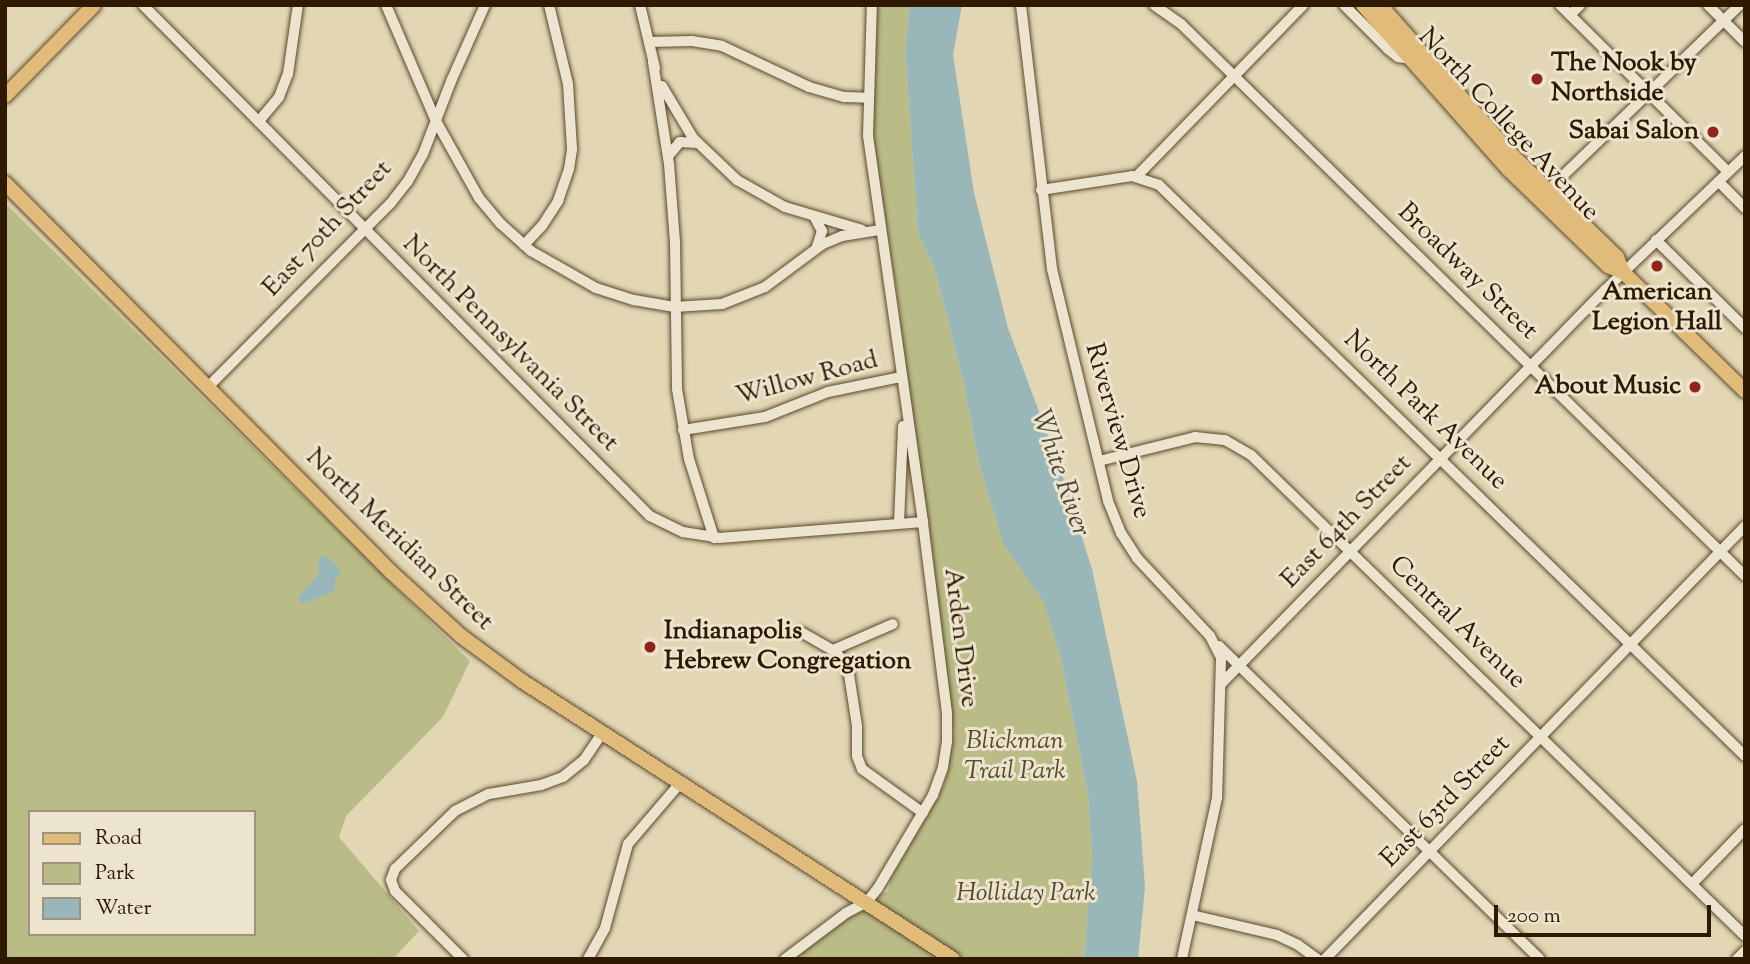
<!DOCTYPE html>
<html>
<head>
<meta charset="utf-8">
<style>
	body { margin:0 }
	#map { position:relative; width:1750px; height:964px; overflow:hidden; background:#e2d6b4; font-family:"Sorts Mill Goudy",serif }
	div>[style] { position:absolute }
	.green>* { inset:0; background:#babc88 }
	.water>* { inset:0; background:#99b6b8 }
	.roads { filter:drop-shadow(0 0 2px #5c482d) drop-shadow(0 0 2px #5c482d) }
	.minor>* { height:10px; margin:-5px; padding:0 5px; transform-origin:5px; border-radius:5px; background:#ece4ce }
	.major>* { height:14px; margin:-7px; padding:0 7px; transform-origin:7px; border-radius:7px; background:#e1bb7a }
	.dots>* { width:19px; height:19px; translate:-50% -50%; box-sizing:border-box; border:4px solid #ece4ce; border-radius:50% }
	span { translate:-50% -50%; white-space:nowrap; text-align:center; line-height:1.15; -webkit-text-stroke:6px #ece4ce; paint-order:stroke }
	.poi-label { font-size:26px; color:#2f1900; font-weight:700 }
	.left { translate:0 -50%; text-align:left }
	.right { translate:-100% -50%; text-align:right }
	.street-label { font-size:26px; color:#2f1900 }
	.park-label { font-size:26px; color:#594a29; font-style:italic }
	.water-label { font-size:28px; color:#4f4837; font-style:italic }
	.frame { position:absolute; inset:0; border:7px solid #2f1900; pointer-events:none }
	.legend { position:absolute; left:28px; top:810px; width:228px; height:126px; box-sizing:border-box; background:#ece4ce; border:2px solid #a0937c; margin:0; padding:9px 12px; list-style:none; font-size:21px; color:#2f1900 }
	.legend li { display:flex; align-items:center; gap:14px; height:35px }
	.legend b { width:35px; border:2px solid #a0937c }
	.scale { position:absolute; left:1494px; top:905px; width:217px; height:32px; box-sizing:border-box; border:4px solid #2f1900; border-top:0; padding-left:9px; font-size:21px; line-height:24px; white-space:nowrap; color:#2f1900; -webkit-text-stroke:5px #ece4ce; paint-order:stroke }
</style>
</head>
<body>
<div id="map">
	<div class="green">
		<i style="clip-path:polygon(876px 5px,910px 5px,905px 47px,918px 233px,935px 270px,964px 385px,979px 464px,1004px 544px,1044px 601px,1061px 660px,1088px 794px,1092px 858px,1084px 959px,786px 959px,867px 902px,888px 891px,891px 878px,944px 785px,954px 734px,900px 329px,900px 312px,876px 163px,871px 112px)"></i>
		<i style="clip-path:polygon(evenodd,5px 203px,470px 661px,443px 717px,346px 816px,339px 837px,419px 931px,393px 959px,5px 959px,5px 203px,30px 812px,254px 812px,254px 934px,30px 934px,30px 812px)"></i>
	</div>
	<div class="water">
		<i style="clip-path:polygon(910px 5px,962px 5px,953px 55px,974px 193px,1008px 328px,1061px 471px,1092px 569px,1137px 781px,1145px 887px,1138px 959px,1084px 959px,1092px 858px,1088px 794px,1061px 660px,1044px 602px,1004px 545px,979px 464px,964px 385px,935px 270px,918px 233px,905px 47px)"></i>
		<i style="clip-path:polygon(327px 556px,342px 571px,336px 578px,334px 591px,305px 604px,297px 599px,319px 574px,318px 558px)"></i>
	</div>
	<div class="roads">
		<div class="minor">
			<i style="left:143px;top:5px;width:720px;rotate:45.23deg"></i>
			<i style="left:650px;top:516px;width:37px;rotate:26deg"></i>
			<i style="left:683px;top:532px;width:36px;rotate:9deg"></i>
			<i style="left:719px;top:538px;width:205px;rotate:-4.5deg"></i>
			<i style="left:386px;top:5px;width:126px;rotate:66.7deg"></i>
			<i style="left:436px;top:121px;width:88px;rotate:60.8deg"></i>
			<i style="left:479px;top:198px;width:34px;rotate:50deg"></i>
			<i style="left:501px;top:224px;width:40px;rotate:42deg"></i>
			<i style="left:531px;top:251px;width:75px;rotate:29.6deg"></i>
			<i style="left:596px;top:288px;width:40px;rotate:18deg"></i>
			<i style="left:634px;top:300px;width:41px;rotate:9.9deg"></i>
			<i style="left:674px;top:307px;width:48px;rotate:-3.6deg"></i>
			<i style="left:722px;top:304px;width:46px;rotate:-21.6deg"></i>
			<i style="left:765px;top:287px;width:72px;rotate:-36.6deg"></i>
			<i style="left:823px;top:244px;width:21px;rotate:-23deg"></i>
			<i style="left:842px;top:236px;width:39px;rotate:-9deg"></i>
			<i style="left:640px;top:5px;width:65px;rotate:76.6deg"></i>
			<i style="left:1021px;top:5px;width:266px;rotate:83.3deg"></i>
			<i style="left:1052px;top:269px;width:239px;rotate:76.4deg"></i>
			<i style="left:1108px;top:501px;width:35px;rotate:68deg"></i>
			<i style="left:1121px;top:533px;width:30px;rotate:57deg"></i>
			<i style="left:1137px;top:558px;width:107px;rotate:46.9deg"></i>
			<i style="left:1210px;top:636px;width:25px;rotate:63deg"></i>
			<i style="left:1221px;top:658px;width:140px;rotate:91.6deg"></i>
			<i style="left:1217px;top:798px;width:165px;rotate:102.3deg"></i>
			<i style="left:1154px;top:5px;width:33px;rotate:35deg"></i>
			<i style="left:1181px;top:24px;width:789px;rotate:44.38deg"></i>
			<i style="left:1344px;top:5px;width:62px;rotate:45deg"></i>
			<i style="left:1388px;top:49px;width:13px;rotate:39deg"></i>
			<i style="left:1398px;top:57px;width:13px;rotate:9deg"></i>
			<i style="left:1560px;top:5px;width:237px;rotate:44.8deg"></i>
			<i style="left:1708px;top:5px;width:52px;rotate:45deg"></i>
			<i style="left:1570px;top:15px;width:14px;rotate:-45deg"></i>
			<i style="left:649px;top:42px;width:43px;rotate:-1.3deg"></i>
			<i style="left:692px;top:41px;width:30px;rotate:9deg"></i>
			<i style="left:722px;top:46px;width:96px;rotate:25.2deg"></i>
			<i style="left:809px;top:87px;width:37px;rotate:16deg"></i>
			<i style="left:845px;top:97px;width:23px;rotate:2deg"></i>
			<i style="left:653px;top:62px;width:103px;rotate:81.1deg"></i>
			<i style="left:669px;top:164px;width:78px;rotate:85.6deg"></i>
			<i style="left:675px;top:242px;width:147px;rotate:89.2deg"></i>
			<i style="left:677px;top:389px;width:71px;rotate:80.3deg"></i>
			<i style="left:689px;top:459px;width:83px;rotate:72.4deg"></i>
			<i style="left:662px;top:86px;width:61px;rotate:59.2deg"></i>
			<i style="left:693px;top:138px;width:61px;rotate:43.7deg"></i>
			<i style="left:737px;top:180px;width:55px;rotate:29.4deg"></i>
			<i style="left:785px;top:207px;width:80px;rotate:16.6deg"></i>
			<i style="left:259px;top:121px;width:31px;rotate:-50deg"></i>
			<i style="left:279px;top:97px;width:25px;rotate:-69deg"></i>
			<i style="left:288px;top:74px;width:70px;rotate:-81.8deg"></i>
			<i style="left:669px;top:155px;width:17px;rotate:-50deg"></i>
			<i style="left:680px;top:142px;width:17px;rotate:3deg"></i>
			<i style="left:1136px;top:177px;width:240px;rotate:-45.8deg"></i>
			<i style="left:1719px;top:182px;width:37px;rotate:45deg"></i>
			<i style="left:1041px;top:190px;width:92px;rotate:-8.7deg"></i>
			<i style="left:1132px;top:176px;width:28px;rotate:18deg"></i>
			<i style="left:1159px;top:185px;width:818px;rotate:44.26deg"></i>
			<i style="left:1543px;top:195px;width:274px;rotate:-44deg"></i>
			<i style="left:814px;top:216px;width:17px;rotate:62deg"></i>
			<i style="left:822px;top:231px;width:16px;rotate:108deg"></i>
			<i style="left:1656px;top:240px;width:125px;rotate:44.7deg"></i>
			<i style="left:524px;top:245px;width:26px;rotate:-47deg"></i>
			<i style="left:542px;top:226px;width:30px;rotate:-57deg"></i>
			<i style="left:558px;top:201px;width:34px;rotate:-71deg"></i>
			<i style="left:569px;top:169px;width:20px;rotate:-81deg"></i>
			<i style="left:572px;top:149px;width:65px;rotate:-93.5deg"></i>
			<i style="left:568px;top:84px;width:81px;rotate:-103.5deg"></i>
			<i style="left:208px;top:387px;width:258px;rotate:-45.2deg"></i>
			<i style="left:390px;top:204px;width:29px;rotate:-52deg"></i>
			<i style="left:408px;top:181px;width:31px;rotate:-61deg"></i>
			<i style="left:423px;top:154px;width:80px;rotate:-68.9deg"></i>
			<i style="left:452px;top:79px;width:81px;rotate:-66deg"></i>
			<i style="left:683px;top:430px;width:83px;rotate:-9deg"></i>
			<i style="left:765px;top:417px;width:68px;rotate:-21.6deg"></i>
			<i style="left:828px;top:392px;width:75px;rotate:-11.6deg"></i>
			<i style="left:1099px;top:461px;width:99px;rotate:-14deg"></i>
			<i style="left:1195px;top:437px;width:30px;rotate:6deg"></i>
			<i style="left:1225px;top:440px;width:30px;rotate:30deg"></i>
			<i style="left:1251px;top:455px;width:689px;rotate:44.24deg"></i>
			<i style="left:899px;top:523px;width:97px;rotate:-87.6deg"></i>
			<i style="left:801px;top:632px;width:40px;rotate:29.7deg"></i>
			<i style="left:836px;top:652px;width:20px;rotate:53deg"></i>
			<i style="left:848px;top:668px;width:59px;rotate:81.2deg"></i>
			<i style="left:857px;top:726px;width:30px;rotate:90deg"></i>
			<i style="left:857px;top:756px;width:14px;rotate:69deg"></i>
			<i style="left:862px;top:769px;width:75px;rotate:35.8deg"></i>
			<i style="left:1219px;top:646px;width:448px;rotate:44.3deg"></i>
			<i style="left:833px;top:650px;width:65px;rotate:-23.4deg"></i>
			<i style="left:1222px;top:683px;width:549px;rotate:-45.74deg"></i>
			<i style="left:1605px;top:290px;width:194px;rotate:-43.7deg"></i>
			<i style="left:1692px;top:884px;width:76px;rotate:-46.1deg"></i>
			<i style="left:1192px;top:915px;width:87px;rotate:13.2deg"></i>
			<i style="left:1277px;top:935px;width:23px;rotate:25deg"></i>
			<i style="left:1298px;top:945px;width:24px;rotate:36deg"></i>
			<i style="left:463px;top:959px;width:96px;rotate:-135deg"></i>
			<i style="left:395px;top:891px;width:12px;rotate:-110deg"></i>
			<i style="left:391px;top:880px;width:12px;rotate:-70deg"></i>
			<i style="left:395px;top:869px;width:83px;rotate:-44deg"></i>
			<i style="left:455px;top:811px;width:38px;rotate:-27deg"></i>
			<i style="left:489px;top:794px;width:53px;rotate:-9.8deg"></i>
			<i style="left:541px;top:785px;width:23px;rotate:-20deg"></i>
			<i style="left:563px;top:777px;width:27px;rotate:-39deg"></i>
			<i style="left:584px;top:760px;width:32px;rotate:-56deg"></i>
			<i style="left:588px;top:959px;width:35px;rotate:-61deg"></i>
			<i style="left:605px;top:928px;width:87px;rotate:-74.7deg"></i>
			<i style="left:628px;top:844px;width:82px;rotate:-49.5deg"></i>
			<i style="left:785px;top:959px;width:76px;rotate:-37deg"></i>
			<i style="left:846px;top:913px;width:24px;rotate:-28deg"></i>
			<i style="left:867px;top:902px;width:18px;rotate:-52deg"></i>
			<i style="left:878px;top:888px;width:108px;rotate:-59.4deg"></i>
			<i style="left:933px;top:795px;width:30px;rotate:-70deg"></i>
			<i style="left:943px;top:767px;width:26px;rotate:-81deg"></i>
			<i style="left:947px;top:741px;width:28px;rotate:-90deg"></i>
			<i style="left:947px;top:713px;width:193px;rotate:-97.2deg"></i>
			<i style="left:923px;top:522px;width:390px;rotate:-98.1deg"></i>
			<i style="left:868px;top:136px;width:131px;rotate:-88.3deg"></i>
			<i style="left:1325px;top:959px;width:603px;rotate:-45.87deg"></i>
			<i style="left:1737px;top:959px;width:11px;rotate:-45deg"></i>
		</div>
		<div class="major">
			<i style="left:1363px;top:5px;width:219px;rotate:48.5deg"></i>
			<i style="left:1508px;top:169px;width:139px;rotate:44.1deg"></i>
			<i style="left:1608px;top:266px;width:16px;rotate:22deg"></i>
			<i style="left:1623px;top:272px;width:170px;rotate:44.3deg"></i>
			<i style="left:1380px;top:5px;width:201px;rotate:48.6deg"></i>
			<i style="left:1513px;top:156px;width:145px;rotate:44.2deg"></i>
			<i style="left:1617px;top:257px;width:16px;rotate:68deg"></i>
			<i style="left:5px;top:96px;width:127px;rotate:-45.6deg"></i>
			<i style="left:5px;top:183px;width:548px;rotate:45.22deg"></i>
			<i style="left:391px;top:572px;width:95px;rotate:42.4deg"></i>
			<i style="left:461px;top:636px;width:76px;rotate:36.4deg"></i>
			<i style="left:522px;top:681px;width:513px;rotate:32.82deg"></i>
		</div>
	</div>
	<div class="dots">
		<i style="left:1537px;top:79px;background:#8f2418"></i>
		<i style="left:1713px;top:132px;background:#8f2418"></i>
		<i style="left:1657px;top:266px;background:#8f2418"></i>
		<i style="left:1695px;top:387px;background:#8f2418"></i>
		<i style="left:650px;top:647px;background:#8f2418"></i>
	</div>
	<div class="poi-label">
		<span class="left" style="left:1551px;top:79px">The Nook by<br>Northside</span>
		<span class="right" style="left:1699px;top:132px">Sabai Salon</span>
		<span style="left:1657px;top:308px">American<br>Legion Hall</span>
		<span class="right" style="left:1681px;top:387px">About Music</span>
		<span class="left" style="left:664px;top:647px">Indianapolis<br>Hebrew Congregation</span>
	</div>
	<div class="street-label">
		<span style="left:1508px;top:125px;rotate:47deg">North College Avenue</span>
		<span style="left:328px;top:229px;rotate:-47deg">East 70th Street</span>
		<span style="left:1467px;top:272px;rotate:44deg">Broadway Street</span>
		<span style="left:510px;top:344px;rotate:45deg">North Pennsylvania Street</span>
		<span style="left:807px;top:379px;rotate:-15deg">Willow Road</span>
		<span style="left:1425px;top:411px;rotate:44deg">North Park Avenue</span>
		<span style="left:1117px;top:431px;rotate:74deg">Riverview Drive</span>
		<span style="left:1347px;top:522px;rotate:-46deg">East 64th Street</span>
		<span style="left:399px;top:540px;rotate:44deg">North Meridian Street</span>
		<span style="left:1457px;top:623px;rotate:44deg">Central Avenue</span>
		<span style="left:960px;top:638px;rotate:83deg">Arden Drive</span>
		<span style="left:1446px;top:802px;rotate:-46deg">East 63rd Street</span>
	</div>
	<div class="park-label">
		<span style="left:1015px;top:757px">Blickman<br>Trail Park</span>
		<span style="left:1026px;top:894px">Holliday Park</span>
	</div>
	<div class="water-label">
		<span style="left:1060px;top:473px;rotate:71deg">White River</span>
	</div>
	<div class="frame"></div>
	<ul class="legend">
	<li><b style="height:9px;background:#e1bb7a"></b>Road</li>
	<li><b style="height:19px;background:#babc88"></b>Park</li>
	<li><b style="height:19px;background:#99b6b8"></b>Water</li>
	</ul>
	<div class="scale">200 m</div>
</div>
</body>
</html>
